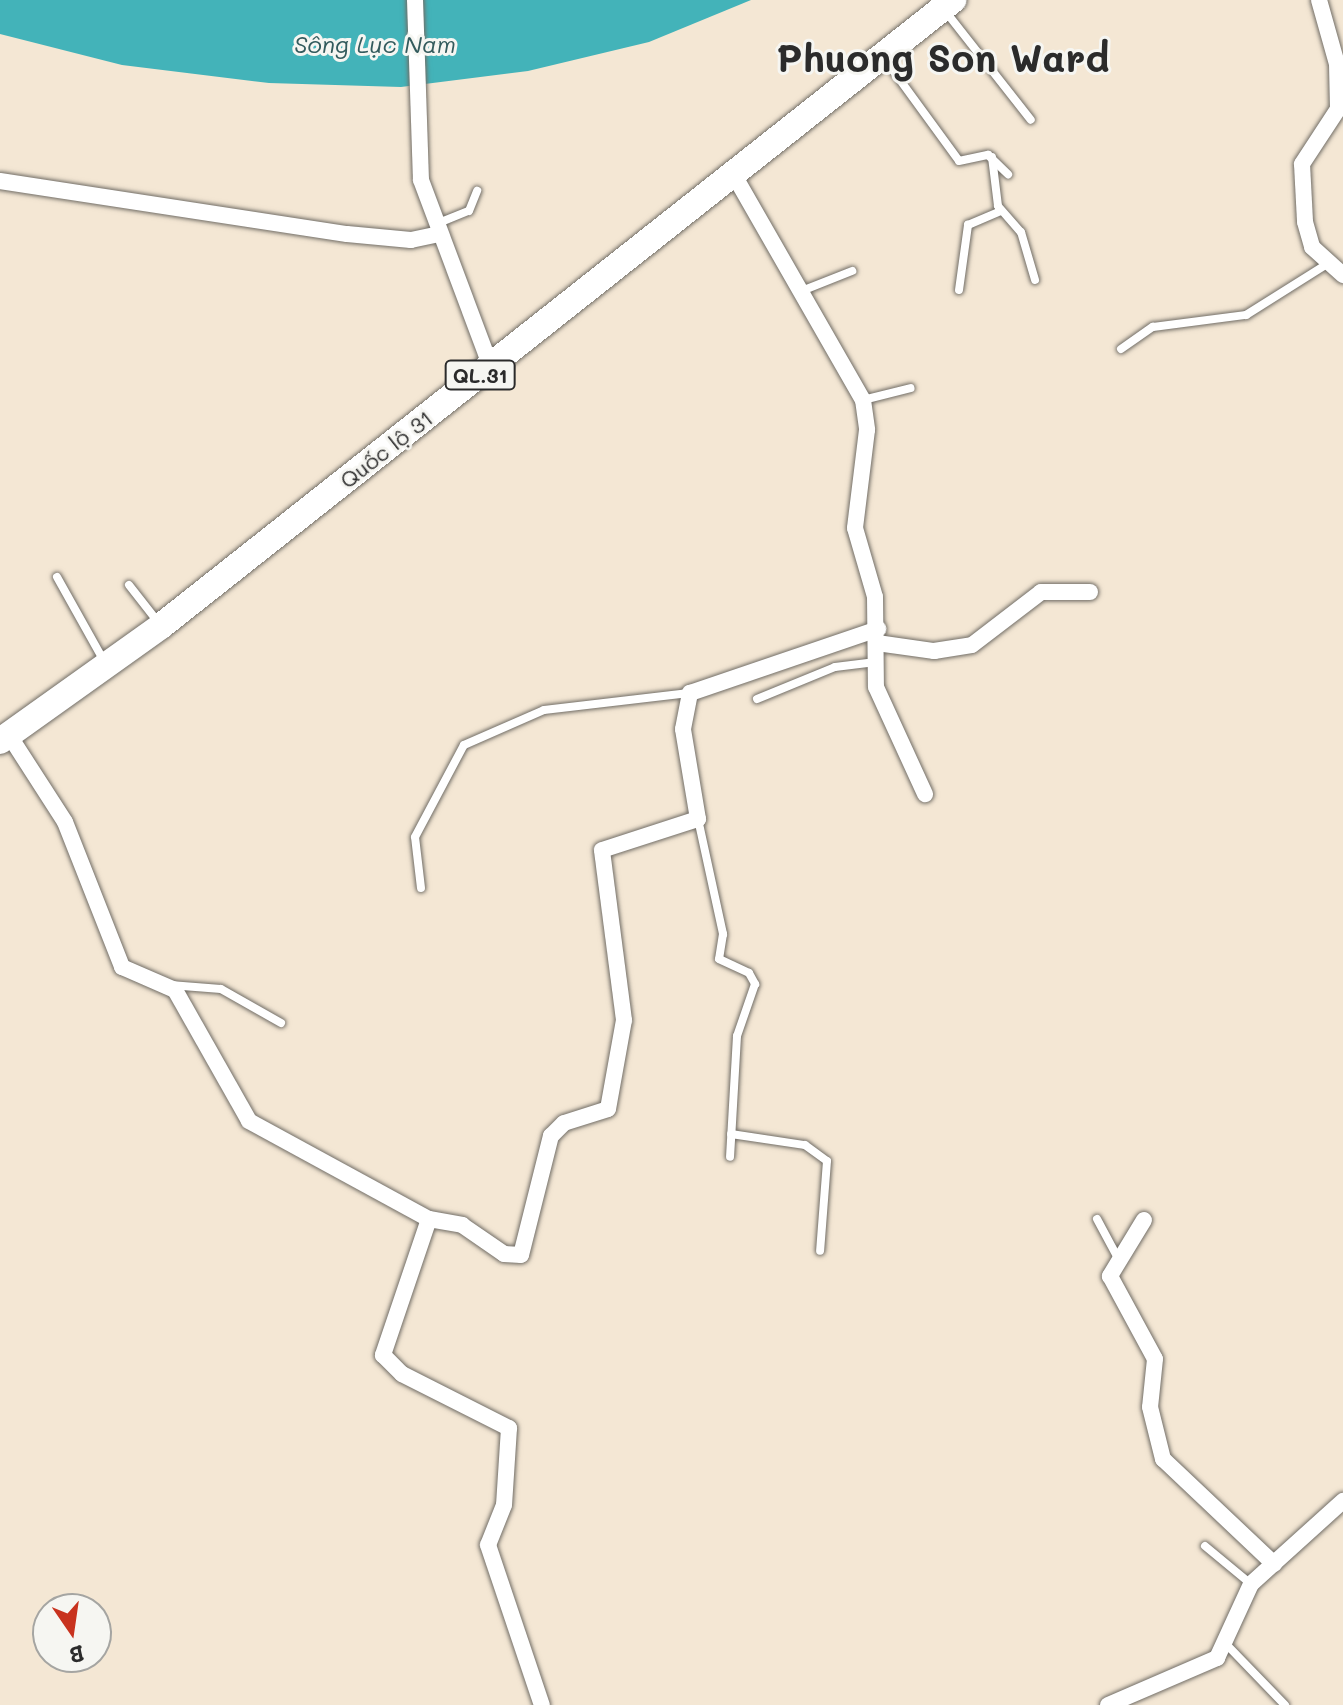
<!DOCTYPE html>
<html>
<head>
<meta charset="utf-8">
<style>
	body { margin:0 }
	#map { position:relative; width:1343px; height:1705px; overflow:hidden; background:#f4e7d4; font-family:Mali,sans-serif }
	div>[style] { position:absolute }
	.water>* { inset:0; background:#43b3b9 }
	.roads { filter:drop-shadow(0 0 2px #716d66) drop-shadow(0 0 2px #716d66) }
	.service>* { height:8px; margin:-4px; padding:0 4px; transform-origin:4px; border-radius:4px; background:#fff }
	.minor>* { height:16px; margin:-8px; padding:0 8px; transform-origin:8px; border-radius:8px; background:#fff }
	.trunk>* { height:26px; margin:-13px; padding:0 13px; transform-origin:13px; border-radius:13px; background:#fff }
	span { translate:-50% -50%; white-space:nowrap; text-align:center; line-height:1.15; -webkit-text-stroke:6px #f6f6f2; paint-order:stroke }
	.shield-label span { padding:2px 6px; background:#f6f6f2; border:2px solid; border-radius:6px; -webkit-text-stroke-width:0 }
	.shield-label { font-size:20px; color:#2b2b2b; font-weight:700 }
	.street-label { font-size:22px; color:#2b2b2b }
	.water-label { font-size:24px; color:#335b5d; font-style:italic }
	.town-label { font-size:38px; color:#2b2b2b; font-weight:700 }
	.north { position:absolute; left:32px; top:1593px; width:80px; height:80px; box-sizing:border-box; background:#f6f6f2; border:2px solid #a5a5a2; border-radius:50%; rotate:167deg; font-size:22px; font-weight:700; line-height:32px; text-align:center; color:#2b2b2b }
	.north::after { content:''; display:block; margin:auto; width:28px; height:36px; background:#c8321e; clip-path:polygon(50% 0,100% 100%,50% 72%,0 100%) }
</style>
</head>
<body>
<div id="map">
	<div class="water">
		<i style="clip-path:polygon(0 0,751px 0,649px 42px,528px 71px,401px 87px,269px 83px,122px 65px,0 34px)"></i>
	</div>
	<div class="roads">
		<div class="service">
			<i style="left:946px;top:12px;width:137px;rotate:51.8deg"></i>
			<i style="left:884px;top:58px;width:127px;rotate:53.9deg"></i>
			<i style="left:959px;top:161px;width:30px;rotate:-12deg"></i>
			<i style="left:988px;top:155px;width:28px;rotate:44deg"></i>
			<i style="left:992px;top:157px;width:49px;rotate:83deg"></i>
			<i style="left:998px;top:206px;width:35px;rotate:49deg"></i>
			<i style="left:1021px;top:232px;width:50px;rotate:73.7deg"></i>
			<i style="left:436px;top:224px;width:35px;rotate:-22deg"></i>
			<i style="left:469px;top:211px;width:22px;rotate:-68deg"></i>
			<i style="left:804px;top:290px;width:52px;rotate:-21.6deg"></i>
			<i style="left:959px;top:290px;width:66px;rotate:-82.1deg"></i>
			<i style="left:968px;top:225px;width:36px;rotate:-23deg"></i>
			<i style="left:1121px;top:349px;width:39px;rotate:-35deg"></i>
			<i style="left:1153px;top:327px;width:94px;rotate:-7.4deg"></i>
			<i style="left:1246px;top:315px;width:96px;rotate:-32.2deg"></i>
			<i style="left:863px;top:400px;width:49px;rotate:-14deg"></i>
			<i style="left:57px;top:577px;width:96px;rotate:60.8deg"></i>
			<i style="left:129px;top:585px;width:47px;rotate:51.9deg"></i>
			<i style="left:757px;top:699px;width:84px;rotate:-22.3deg"></i>
			<i style="left:835px;top:667px;width:41px;rotate:-7deg"></i>
			<i style="left:698px;top:819px;width:118px;rotate:77.7deg"></i>
			<i style="left:723px;top:934px;width:25px;rotate:99deg"></i>
			<i style="left:719px;top:959px;width:33px;rotate:25deg"></i>
			<i style="left:749px;top:973px;width:13px;rotate:61deg"></i>
			<i style="left:755px;top:984px;width:55px;rotate:109.1deg"></i>
			<i style="left:737px;top:1036px;width:121px;rotate:93.3deg"></i>
			<i style="left:421px;top:888px;width:51px;rotate:-96.7deg"></i>
			<i style="left:415px;top:837px;width:104px;rotate:-62deg"></i>
			<i style="left:464px;top:745px;width:87px;rotate:-23.6deg"></i>
			<i style="left:544px;top:710px;width:146px;rotate:-6.7deg"></i>
			<i style="left:170px;top:985px;width:51px;rotate:4.5deg"></i>
			<i style="left:221px;top:989px;width:69px;rotate:29.5deg"></i>
			<i style="left:731px;top:1134px;width:75px;rotate:8.5deg"></i>
			<i style="left:805px;top:1145px;width:27px;rotate:36deg"></i>
			<i style="left:827px;top:1161px;width:90px;rotate:94.4deg"></i>
			<i style="left:1097px;top:1219px;width:47px;rotate:61.8deg"></i>
			<i style="left:1205px;top:1546px;width:60px;rotate:39.6deg"></i>
			<i style="left:1226px;top:1644px;width:85px;rotate:46deg"></i>
		</div>
		<div class="minor">
			<i style="left:415px;top:0;width:180px;rotate:88.1deg"></i>
			<i style="left:421px;top:180px;width:200px;rotate:69.5deg"></i>
			<i style="left:1319px;top:0;width:66px;rotate:74.3deg"></i>
			<i style="left:1337px;top:64px;width:45px;rotate:88.7deg"></i>
			<i style="left:1338px;top:109px;width:66px;rotate:123.2deg"></i>
			<i style="left:1302px;top:164px;width:58px;rotate:87deg"></i>
			<i style="left:1305px;top:222px;width:26px;rotate:74deg"></i>
			<i style="left:1312px;top:247px;width:42px;rotate:42.1deg"></i>
			<i style="left:734px;top:175px;width:259px;rotate:60.2deg"></i>
			<i style="left:863px;top:400px;width:30px;rotate:82deg"></i>
			<i style="left:867px;top:430px;width:99px;rotate:97deg"></i>
			<i style="left:855px;top:528px;width:72px;rotate:73.8deg"></i>
			<i style="left:875px;top:597px;width:90px;rotate:89.4deg"></i>
			<i style="left:876px;top:687px;width:118px;rotate:65.4deg"></i>
			<i style="left:0;top:181px;width:351px;rotate:8.7deg"></i>
			<i style="left:347px;top:234px;width:64px;rotate:5.4deg"></i>
			<i style="left:411px;top:240px;width:29px;rotate:-12deg"></i>
			<i style="left:877px;top:643px;width:58px;rotate:8deg"></i>
			<i style="left:934px;top:651px;width:38px;rotate:-9deg"></i>
			<i style="left:972px;top:645px;width:87px;rotate:-37.5deg"></i>
			<i style="left:1041px;top:592px;width:49px"></i>
			<i style="left:9px;top:735px;width:103px;rotate:57.2deg"></i>
			<i style="left:65px;top:822px;width:156px;rotate:68.5deg"></i>
			<i style="left:122px;top:967px;width:58px;rotate:23.5deg"></i>
			<i style="left:175px;top:990px;width:150px;rotate:60.5deg"></i>
			<i style="left:249px;top:1121px;width:205px;rotate:28.6deg"></i>
			<i style="left:429px;top:1219px;width:144px;rotate:108.7deg"></i>
			<i style="left:383px;top:1355px;width:27px;rotate:45deg"></i>
			<i style="left:402px;top:1374px;width:120px;rotate:26.8deg"></i>
			<i style="left:509px;top:1428px;width:77px;rotate:93.7deg"></i>
			<i style="left:504px;top:1505px;width:43px;rotate:111.8deg"></i>
			<i style="left:488px;top:1545px;width:169px;rotate:71.4deg"></i>
			<i style="left:429px;top:1219px;width:34px;rotate:10deg"></i>
			<i style="left:462px;top:1225px;width:51px;rotate:34.6deg"></i>
			<i style="left:504px;top:1254px;width:17px;rotate:3deg"></i>
			<i style="left:521px;top:1255px;width:123px;rotate:-75.9deg"></i>
			<i style="left:551px;top:1136px;width:18px;rotate:-45deg"></i>
			<i style="left:564px;top:1123px;width:46px;rotate:-17.7deg"></i>
			<i style="left:608px;top:1109px;width:90px;rotate:-79.8deg"></i>
			<i style="left:624px;top:1020px;width:171px;rotate:-97.4deg"></i>
			<i style="left:602px;top:850px;width:101px;rotate:-17.9deg"></i>
			<i style="left:698px;top:819px;width:91px;rotate:-99.5deg"></i>
			<i style="left:683px;top:729px;width:37px;rotate:-79deg"></i>
			<i style="left:690px;top:693px;width:199px;rotate:-18.8deg"></i>
			<i style="left:1144px;top:1220px;width:66px;rotate:121.3deg"></i>
			<i style="left:1110px;top:1276px;width:94px;rotate:61.5deg"></i>
			<i style="left:1155px;top:1359px;width:48px;rotate:95.9deg"></i>
			<i style="left:1150px;top:1407px;width:54px;rotate:76deg"></i>
			<i style="left:1163px;top:1459px;width:153px;rotate:43.4deg"></i>
			<i style="left:1108px;top:1705px;width:119px;rotate:-23.3deg"></i>
			<i style="left:1217px;top:1658px;width:81px;rotate:-65.3deg"></i>
			<i style="left:1251px;top:1584px;width:124px;rotate:-42.1deg"></i>
		</div>
		<div class="trunk">
			<i style="left:0;top:741px;width:198px;rotate:-35.5deg"></i>
			<i style="left:161px;top:626px;width:1010px;rotate:-38.32deg"></i>
		</div>
	</div>
	<div class="shield-label">
		<span style="left:480px;top:375px">QL.31</span>
	</div>
	<div class="street-label">
		<span style="left:386px;top:449px;rotate:-38deg">Quốc lộ 31</span>
	</div>
	<div class="water-label">
		<span style="left:375px;top:44px">Sông Lục Nam</span>
	</div>
	<div class="town-label">
		<span style="left:943px;top:58px">Phuong Son Ward</span>
	</div>
	<div class="north">B</div>
</div>
</body>
</html>
